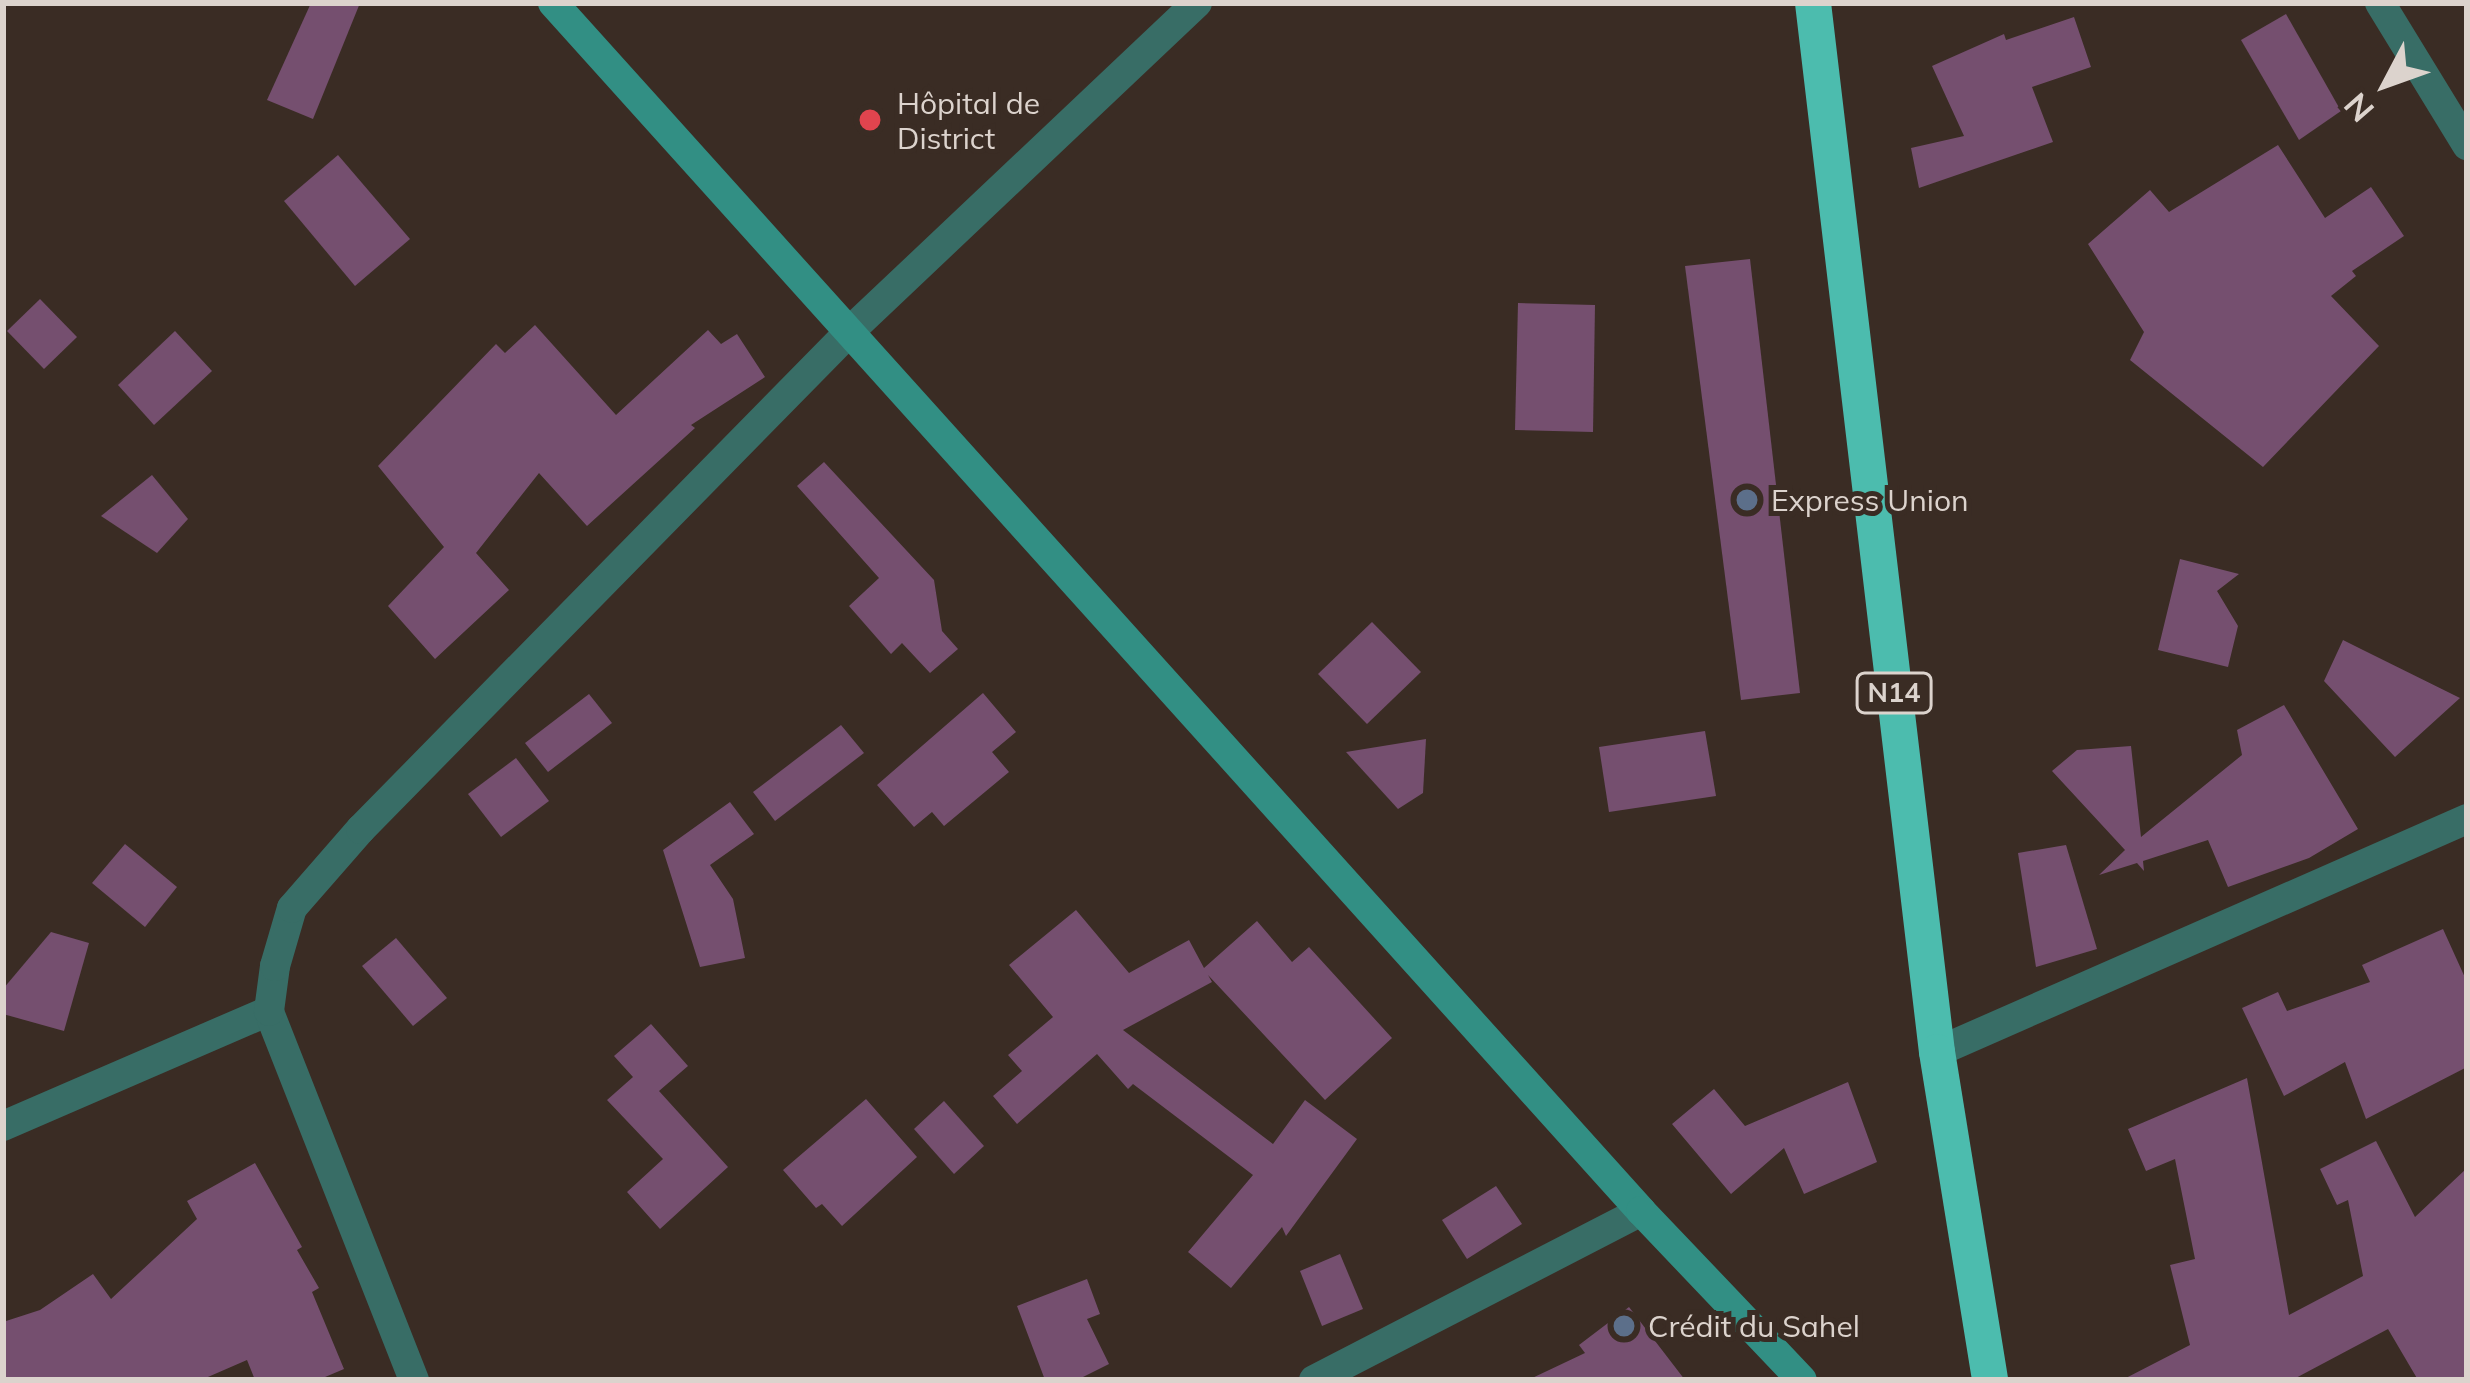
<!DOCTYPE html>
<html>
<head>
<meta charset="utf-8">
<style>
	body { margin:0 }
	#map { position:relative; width:2470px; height:1383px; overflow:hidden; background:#3a2c24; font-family:Mulish,sans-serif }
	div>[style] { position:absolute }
	.building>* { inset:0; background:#754f6f }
	.street>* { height:30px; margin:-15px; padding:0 15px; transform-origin:15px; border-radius:15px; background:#386d66 }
	.secondary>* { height:30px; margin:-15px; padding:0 15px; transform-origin:15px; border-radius:15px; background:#328f84 }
	.highway>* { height:36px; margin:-18px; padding:0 18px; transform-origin:18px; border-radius:18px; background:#4cbcae }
	.dots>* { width:33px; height:33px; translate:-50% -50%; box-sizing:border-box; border:6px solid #3a2c24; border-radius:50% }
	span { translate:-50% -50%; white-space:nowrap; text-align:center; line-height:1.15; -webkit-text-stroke:10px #3a2c24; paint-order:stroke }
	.shield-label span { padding:3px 9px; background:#3a2c24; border:3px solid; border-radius:9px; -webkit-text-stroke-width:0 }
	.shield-label { font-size:27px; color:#dcd3cd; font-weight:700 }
	.poi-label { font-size:30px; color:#dcd3cd }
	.left { translate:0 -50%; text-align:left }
	.frame { position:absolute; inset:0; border:6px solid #dcd3cd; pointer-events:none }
	.north { position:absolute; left:2326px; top:24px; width:120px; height:120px; -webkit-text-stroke:9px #3a2c24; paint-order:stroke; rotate:229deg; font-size:33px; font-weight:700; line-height:48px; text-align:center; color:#dcd3cd }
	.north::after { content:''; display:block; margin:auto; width:42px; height:54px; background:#dcd3cd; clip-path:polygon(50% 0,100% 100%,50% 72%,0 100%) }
</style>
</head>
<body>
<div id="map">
	<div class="building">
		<i style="clip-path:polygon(311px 3px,360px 3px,313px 119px,267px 100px)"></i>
		<i style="clip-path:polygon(2286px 14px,2341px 111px,2299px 140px,2241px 40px)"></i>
		<i style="clip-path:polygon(2074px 17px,2091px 67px,2032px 87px,2053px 142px,1919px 188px,1911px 148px,1964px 136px,1932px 66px,2004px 34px,2006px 40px)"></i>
		<i style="clip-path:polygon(2278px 145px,2325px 218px,2371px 187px,2404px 236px,2352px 271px,2356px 276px,2331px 296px,2379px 346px,2263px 467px,2130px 360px,2144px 332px,2088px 244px,2150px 190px,2169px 212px)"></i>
		<i style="clip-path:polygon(338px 155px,410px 239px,355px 286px,284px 201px)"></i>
		<i style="clip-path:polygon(1750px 259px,1800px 693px,1741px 700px,1685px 266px)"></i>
		<i style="clip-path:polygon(40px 299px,77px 337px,44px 369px,7px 331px)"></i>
		<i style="clip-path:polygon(1518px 303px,1595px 305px,1593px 432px,1515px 430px)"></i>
		<i style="clip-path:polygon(535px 325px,616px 415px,708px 330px,721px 344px,737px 334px,765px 377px,691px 425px,695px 428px,587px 526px,539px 473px,476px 553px,509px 590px,435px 659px,388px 606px,444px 547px,378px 466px,496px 344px,505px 353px)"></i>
		<i style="clip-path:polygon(175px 331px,212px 371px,154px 425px,118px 385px)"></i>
		<i style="clip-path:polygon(824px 462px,934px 580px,942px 631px,958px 649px,930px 673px,902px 643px,891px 654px,849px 606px,879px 578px,797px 486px)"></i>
		<i style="clip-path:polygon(152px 475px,188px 519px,157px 553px,101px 516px)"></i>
		<i style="clip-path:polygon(2180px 559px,2239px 574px,2217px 591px,2238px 626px,2228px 667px,2158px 650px)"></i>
		<i style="clip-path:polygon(1372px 622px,1421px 672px,1367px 724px,1318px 674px)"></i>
		<i style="clip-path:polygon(2343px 640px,2363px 650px,2460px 698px,2395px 757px,2324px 681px)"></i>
		<i style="clip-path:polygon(983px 693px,1016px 732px,992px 752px,1009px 772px,944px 826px,932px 812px,914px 827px,877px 785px)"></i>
		<i style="clip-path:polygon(589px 694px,612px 723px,548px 772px,525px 743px)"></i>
		<i style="clip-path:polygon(2284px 705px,2358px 829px,2309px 858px,2228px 887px,2208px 840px,2143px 861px,2144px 871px,2137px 863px,2099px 875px,2125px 850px,2052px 771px,2077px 750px,2131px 746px,2141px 837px,2242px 755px,2237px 730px)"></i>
		<i style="clip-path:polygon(841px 725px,864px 753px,775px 821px,753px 792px)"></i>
		<i style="clip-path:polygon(1705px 731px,1716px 796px,1609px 812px,1599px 747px)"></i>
		<i style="clip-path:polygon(1426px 739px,1423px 793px,1398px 809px,1346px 752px)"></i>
		<i style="clip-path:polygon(516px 758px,549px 801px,501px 837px,468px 794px)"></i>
		<i style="clip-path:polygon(730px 802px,754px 834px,710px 865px,733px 899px,745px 958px,700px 967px,663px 850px)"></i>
		<i style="clip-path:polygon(125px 844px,177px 887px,145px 927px,92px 883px)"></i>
		<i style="clip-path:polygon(2066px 845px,2097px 949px,2036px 967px,2018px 853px)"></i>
		<i style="clip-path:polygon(1076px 910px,1129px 973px,1189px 940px,1204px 968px,1257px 921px,1292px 962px,1309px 947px,1392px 1038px,1325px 1100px,1208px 975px,1212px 982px,1123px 1030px,1273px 1144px,1305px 1100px,1357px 1139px,1286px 1236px,1282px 1227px,1231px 1288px,1188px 1252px,1253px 1175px,1133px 1084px,1128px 1089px,1097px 1054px,1017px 1124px,993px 1096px,1022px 1071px,1008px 1055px,1053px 1017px,1009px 965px)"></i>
		<i style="clip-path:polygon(2443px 929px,2467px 982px,2467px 1067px,2366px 1119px,2345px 1062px,2284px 1096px,2242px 1008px,2278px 992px,2287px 1011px,2370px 982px,2362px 965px)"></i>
		<i style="clip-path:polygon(51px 932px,89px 943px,64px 1031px,3px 1014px,3px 989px)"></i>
		<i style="clip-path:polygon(396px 938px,447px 998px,413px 1026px,362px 966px)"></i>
		<i style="clip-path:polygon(651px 1024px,688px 1066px,659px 1091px,728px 1167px,660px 1229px,627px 1192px,663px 1159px,607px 1100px,633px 1077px,614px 1056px)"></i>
		<i style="clip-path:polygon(2247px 1078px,2289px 1315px,2363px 1276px,2348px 1200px,2337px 1205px,2320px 1169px,2376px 1141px,2415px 1217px,2467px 1168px,2467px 1380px,2418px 1380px,2388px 1329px,2292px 1380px,2122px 1380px,2190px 1345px,2170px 1265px,2195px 1259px,2175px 1159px,2146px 1171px,2128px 1129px)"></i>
		<i style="clip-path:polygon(1848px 1082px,1877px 1162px,1804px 1194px,1784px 1148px,1731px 1194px,1672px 1124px,1714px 1089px,1745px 1126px)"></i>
		<i style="clip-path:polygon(866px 1099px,917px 1157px,842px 1226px,822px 1204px,816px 1208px,783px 1170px)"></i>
		<i style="clip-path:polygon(944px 1101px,984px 1146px,954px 1174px,914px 1129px)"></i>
		<i style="clip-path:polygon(255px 1163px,302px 1247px,297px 1250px,319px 1288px,312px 1292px,344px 1369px,318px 1380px,255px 1380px,247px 1360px,201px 1380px,3px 1380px,3px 1322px,40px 1310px,93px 1274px,111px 1299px,197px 1219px,187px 1201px)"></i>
		<i style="clip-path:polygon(1496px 1186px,1522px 1224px,1467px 1259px,1442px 1220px)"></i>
		<i style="clip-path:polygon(1340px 1254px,1363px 1309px,1322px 1326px,1300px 1271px)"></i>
		<i style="clip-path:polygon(1087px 1279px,1100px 1314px,1087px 1319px,1109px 1364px,1077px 1380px,1045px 1380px,1017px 1306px)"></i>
		<i style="clip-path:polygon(1629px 1307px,1685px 1380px,1528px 1380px,1585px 1353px,1579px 1345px)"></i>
	</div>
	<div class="street">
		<i style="left:2380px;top:3px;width:167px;rotate:58.5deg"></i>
		<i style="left:1937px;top:1052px;width:579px;rotate:-23.73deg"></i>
		<i style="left:3px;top:1126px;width:290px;rotate:-23.4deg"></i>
		<i style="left:414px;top:1380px;width:396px;rotate:-111.5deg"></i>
		<i style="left:269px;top:1011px;width:45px;rotate:-82.4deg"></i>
		<i style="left:275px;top:966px;width:60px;rotate:-73.7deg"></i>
		<i style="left:292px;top:908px;width:105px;rotate:-48.9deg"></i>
		<i style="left:361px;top:829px;width:697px;rotate:-45.52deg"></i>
		<i style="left:849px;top:332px;width:479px;rotate:-43.4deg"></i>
		<i style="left:1314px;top:1380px;width:368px;rotate:-27.3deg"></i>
	</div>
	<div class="secondary">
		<i style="left:553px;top:3px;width:1626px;rotate:47.99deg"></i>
		<i style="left:1641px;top:1211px;width:233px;rotate:46.4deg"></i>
	</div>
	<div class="highway">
		<i style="left:1813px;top:3px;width:1056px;rotate:83.26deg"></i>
		<i style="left:1937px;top:1052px;width:332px;rotate:80.8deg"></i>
	</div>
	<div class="dots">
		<i style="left:870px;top:120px;background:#e0444e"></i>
		<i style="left:1747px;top:500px;background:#5c6f8a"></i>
		<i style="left:1624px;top:1326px;background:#5c6f8a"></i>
	</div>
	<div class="shield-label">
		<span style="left:1894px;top:693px">N14</span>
	</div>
	<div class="poi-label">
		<span class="left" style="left:897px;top:120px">Hôpital de<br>District</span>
		<span class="left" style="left:1771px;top:500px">Express Union</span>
		<span class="left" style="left:1648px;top:1326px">Crédit du Sahel</span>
	</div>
	<div class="frame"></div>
	<div class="north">N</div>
</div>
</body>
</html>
